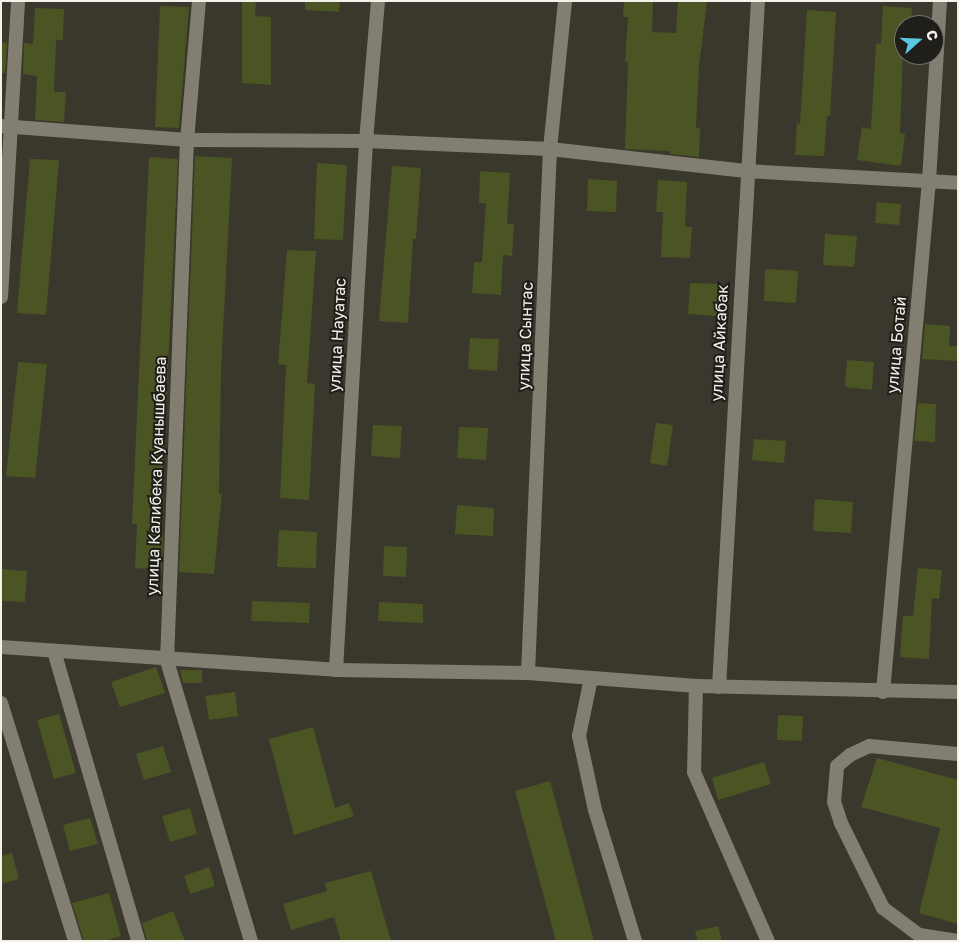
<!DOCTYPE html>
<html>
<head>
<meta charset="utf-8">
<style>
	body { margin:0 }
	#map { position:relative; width:959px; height:942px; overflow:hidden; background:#3a372c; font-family:"Golos Text",sans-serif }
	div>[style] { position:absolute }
	.building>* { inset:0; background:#4b5523 }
	.minor>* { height:14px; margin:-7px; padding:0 7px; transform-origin:7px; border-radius:7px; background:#827f72 }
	span { translate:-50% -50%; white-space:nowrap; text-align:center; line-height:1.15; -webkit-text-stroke:4px #201e19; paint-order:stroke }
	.street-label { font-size:16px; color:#f3f1ea }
	.frame { position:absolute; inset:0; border:2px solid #f3f1ea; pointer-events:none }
	.north { position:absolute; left:894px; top:15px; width:50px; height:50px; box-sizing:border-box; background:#201e19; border:1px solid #74726d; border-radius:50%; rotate:70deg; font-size:14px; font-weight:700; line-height:20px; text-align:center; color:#f3f1ea }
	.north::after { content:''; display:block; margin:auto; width:18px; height:22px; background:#59c8e5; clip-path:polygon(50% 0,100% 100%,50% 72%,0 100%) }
</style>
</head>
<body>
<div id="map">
	<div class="building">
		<i style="clip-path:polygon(242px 1px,256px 1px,255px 16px,271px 17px,271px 85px,242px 83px)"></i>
		<i style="clip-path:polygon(305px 1px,340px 1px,339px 12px,305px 10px)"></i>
		<i style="clip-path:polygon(624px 1px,653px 1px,652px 32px,676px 33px,678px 1px,707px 1px,699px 66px,696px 128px,700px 128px,699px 157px,670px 154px,670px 151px,625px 149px,628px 62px,625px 62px,628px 17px,623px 17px)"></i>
		<i style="clip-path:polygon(160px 6px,189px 7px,179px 128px,155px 127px)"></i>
		<i style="clip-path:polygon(883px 6px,912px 8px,911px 25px,904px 25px,900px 133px,905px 134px,901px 166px,857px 160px,862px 127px,871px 129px,876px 43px,881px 44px)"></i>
		<i style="clip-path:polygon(35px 8px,64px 9px,63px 40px,56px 40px,54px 92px,66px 92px,64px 122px,35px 120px,37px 76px,23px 74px,24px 43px,33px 44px)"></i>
		<i style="clip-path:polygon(807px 10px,836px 12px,830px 116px,827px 116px,824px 156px,795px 155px,797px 123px,800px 124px)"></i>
		<i style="clip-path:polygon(1px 42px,7px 43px,5px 73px,1px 73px)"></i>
		<i style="clip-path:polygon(195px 156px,232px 158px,221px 371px,219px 494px,222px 494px,214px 574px,179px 572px)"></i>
		<i style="clip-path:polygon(149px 157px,178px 159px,160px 535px,163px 535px,162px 570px,135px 568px,137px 524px,132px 524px)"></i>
		<i style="clip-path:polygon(30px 159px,59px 160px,46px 315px,17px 313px)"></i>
		<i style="clip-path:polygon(317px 163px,347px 165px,343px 240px,314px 239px)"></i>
		<i style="clip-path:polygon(392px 166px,421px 168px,416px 239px,413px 239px,408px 323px,379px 321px)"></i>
		<i style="clip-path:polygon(480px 171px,510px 173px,507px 224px,514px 224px,512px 256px,503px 255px,501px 295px,472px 293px,474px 262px,482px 262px,486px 203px,479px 203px)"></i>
		<i style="clip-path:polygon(588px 179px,617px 181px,616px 212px,587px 211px)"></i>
		<i style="clip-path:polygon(658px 180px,687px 182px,685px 227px,692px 227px,690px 258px,661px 257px,663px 212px,656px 212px)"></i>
		<i style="clip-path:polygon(877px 202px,901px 204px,899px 225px,875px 223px)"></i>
		<i style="clip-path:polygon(825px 234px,857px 236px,854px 267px,823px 265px)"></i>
		<i style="clip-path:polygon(287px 250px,316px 251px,307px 383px,315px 384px,309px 500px,280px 498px,286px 365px,278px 364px)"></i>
		<i style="clip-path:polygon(765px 269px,798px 271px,796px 303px,764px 301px)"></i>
		<i style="clip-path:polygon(690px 283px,719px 284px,717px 316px,688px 314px)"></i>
		<i style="clip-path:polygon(925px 324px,950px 326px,949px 346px,958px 346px,958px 361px,922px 359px)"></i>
		<i style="clip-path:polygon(470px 338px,499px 339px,497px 371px,468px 369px)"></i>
		<i style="clip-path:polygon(847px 360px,874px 362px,872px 390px,845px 387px)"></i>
		<i style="clip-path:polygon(18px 362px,47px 364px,35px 478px,6px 476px)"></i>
		<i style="clip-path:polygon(918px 403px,936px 404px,935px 442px,914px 441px)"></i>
		<i style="clip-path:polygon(656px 423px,673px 425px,667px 466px,650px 463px)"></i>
		<i style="clip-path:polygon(373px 425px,402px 426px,400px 458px,371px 456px)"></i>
		<i style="clip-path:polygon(459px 427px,488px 428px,486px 460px,457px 458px)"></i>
		<i style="clip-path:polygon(754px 439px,786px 441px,784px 463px,752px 460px)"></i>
		<i style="clip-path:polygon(815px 499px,853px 502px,851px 533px,813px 531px)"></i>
		<i style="clip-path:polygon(457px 505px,494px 508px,493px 536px,455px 534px)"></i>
		<i style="clip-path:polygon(279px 530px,317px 532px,316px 568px,277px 567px)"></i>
		<i style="clip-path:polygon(384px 546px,407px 547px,406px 577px,383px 576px)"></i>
		<i style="clip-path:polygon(918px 568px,942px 570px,939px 599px,932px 598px,929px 659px,900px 657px,903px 616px,913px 616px)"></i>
		<i style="clip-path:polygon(1px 569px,27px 571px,25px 602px,1px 601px)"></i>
		<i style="clip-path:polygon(252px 601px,310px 603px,309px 623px,251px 621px)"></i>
		<i style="clip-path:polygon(379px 602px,423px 604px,423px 623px,378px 621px)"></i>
		<i style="clip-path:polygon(156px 667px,165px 693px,120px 707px,111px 682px)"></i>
		<i style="clip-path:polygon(180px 670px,202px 670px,202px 683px,183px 683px)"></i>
		<i style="clip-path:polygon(235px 692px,238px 716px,209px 720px,205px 696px)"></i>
		<i style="clip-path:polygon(59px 714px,76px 773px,54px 779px,37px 720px)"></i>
		<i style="clip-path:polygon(778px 715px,803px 716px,802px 741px,777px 740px)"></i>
		<i style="clip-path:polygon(313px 727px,335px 808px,349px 803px,354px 816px,294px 835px,269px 739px)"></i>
		<i style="clip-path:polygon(163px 746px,171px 772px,144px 780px,136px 754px)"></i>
		<i style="clip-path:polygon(877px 758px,958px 780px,958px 924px,919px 913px,940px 828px,861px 807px)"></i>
		<i style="clip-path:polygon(764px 762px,771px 784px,718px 800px,712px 778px)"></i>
		<i style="clip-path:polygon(550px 781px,594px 941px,556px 941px,515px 791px)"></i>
		<i style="clip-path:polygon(190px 808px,197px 834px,170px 842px,162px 816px)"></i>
		<i style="clip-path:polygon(90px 818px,98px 844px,70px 851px,63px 825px)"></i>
		<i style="clip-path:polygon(12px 853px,19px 879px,1px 884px,1px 856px)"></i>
		<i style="clip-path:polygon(209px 867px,215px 886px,190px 894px,184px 876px)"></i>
		<i style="clip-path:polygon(371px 871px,391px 941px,341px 941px,334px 917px,291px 930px,283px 904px,327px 891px,325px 883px)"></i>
		<i style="clip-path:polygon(109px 893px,121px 936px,104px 941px,84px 941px,72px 903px)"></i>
		<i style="clip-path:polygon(173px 911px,185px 941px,147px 941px,142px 923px)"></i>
		<i style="clip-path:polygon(718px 926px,722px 941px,698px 941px,695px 931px)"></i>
	</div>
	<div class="minor">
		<i style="left:199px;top:1px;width:140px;rotate:94.9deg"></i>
		<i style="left:187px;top:140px;width:521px;rotate:92.2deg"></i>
		<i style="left:167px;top:661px;width:292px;rotate:73.3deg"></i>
		<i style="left:1px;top:126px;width:187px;rotate:4.3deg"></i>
		<i style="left:187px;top:140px;width:179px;rotate:0.3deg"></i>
		<i style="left:366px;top:141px;width:184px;rotate:2.5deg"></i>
		<i style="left:550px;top:149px;width:197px;rotate:6.4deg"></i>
		<i style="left:746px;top:171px;width:212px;rotate:3.2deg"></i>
		<i style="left:1px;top:297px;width:296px;rotate:-86.7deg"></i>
		<i style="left:1px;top:647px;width:336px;rotate:3.9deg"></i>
		<i style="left:336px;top:670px;width:192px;rotate:0.9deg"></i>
		<i style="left:528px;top:673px;width:169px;rotate:4.4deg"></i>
		<i style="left:696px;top:686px;width:262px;rotate:1.3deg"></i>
		<i style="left:54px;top:651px;width:302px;rotate:73.8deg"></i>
		<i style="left:336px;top:670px;width:530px;rotate:-86.75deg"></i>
		<i style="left:366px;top:141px;width:141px;rotate:-85.1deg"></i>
		<i style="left:528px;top:673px;width:524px;rotate:-87.6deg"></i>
		<i style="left:550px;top:149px;width:149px;rotate:-84.2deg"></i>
		<i style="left:591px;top:678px;width:59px;rotate:101.7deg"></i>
		<i style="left:579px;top:736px;width:76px;rotate:77.8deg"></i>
		<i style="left:595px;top:810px;width:137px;rotate:73deg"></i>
		<i style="left:696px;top:686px;width:86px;rotate:91.3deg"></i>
		<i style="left:694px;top:772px;width:184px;rotate:66.4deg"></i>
		<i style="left:719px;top:687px;width:687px;rotate:-86.75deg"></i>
		<i style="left:883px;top:692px;width:513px;rotate:-84.86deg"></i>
		<i style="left:929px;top:181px;width:180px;rotate:-86.5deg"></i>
		<i style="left:1px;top:703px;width:249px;rotate:72.7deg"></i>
		<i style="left:958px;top:941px;width:39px;rotate:-171deg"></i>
		<i style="left:919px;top:935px;width:45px;rotate:-143.1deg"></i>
		<i style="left:883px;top:908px;width:95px;rotate:-116.3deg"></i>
		<i style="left:841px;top:823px;width:22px;rotate:-108deg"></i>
		<i style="left:834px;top:802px;width:36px;rotate:-85deg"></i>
		<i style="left:837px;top:766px;width:17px;rotate:-40deg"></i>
		<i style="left:850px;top:755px;width:21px;rotate:-25deg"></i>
		<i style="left:869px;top:746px;width:89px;rotate:5.1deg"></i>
	</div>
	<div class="street-label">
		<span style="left:337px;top:335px;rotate:-87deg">улица Науатас</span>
		<span style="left:525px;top:336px;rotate:-88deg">улица Сынтас</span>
		<span style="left:719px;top:343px;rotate:-87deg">улица Айкабак</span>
		<span style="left:896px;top:345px;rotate:-85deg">улица Ботай</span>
		<span style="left:156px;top:476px;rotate:-88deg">улица Калибека Куанышбаева</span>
	</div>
	<div class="frame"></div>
	<div class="north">С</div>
</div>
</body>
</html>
